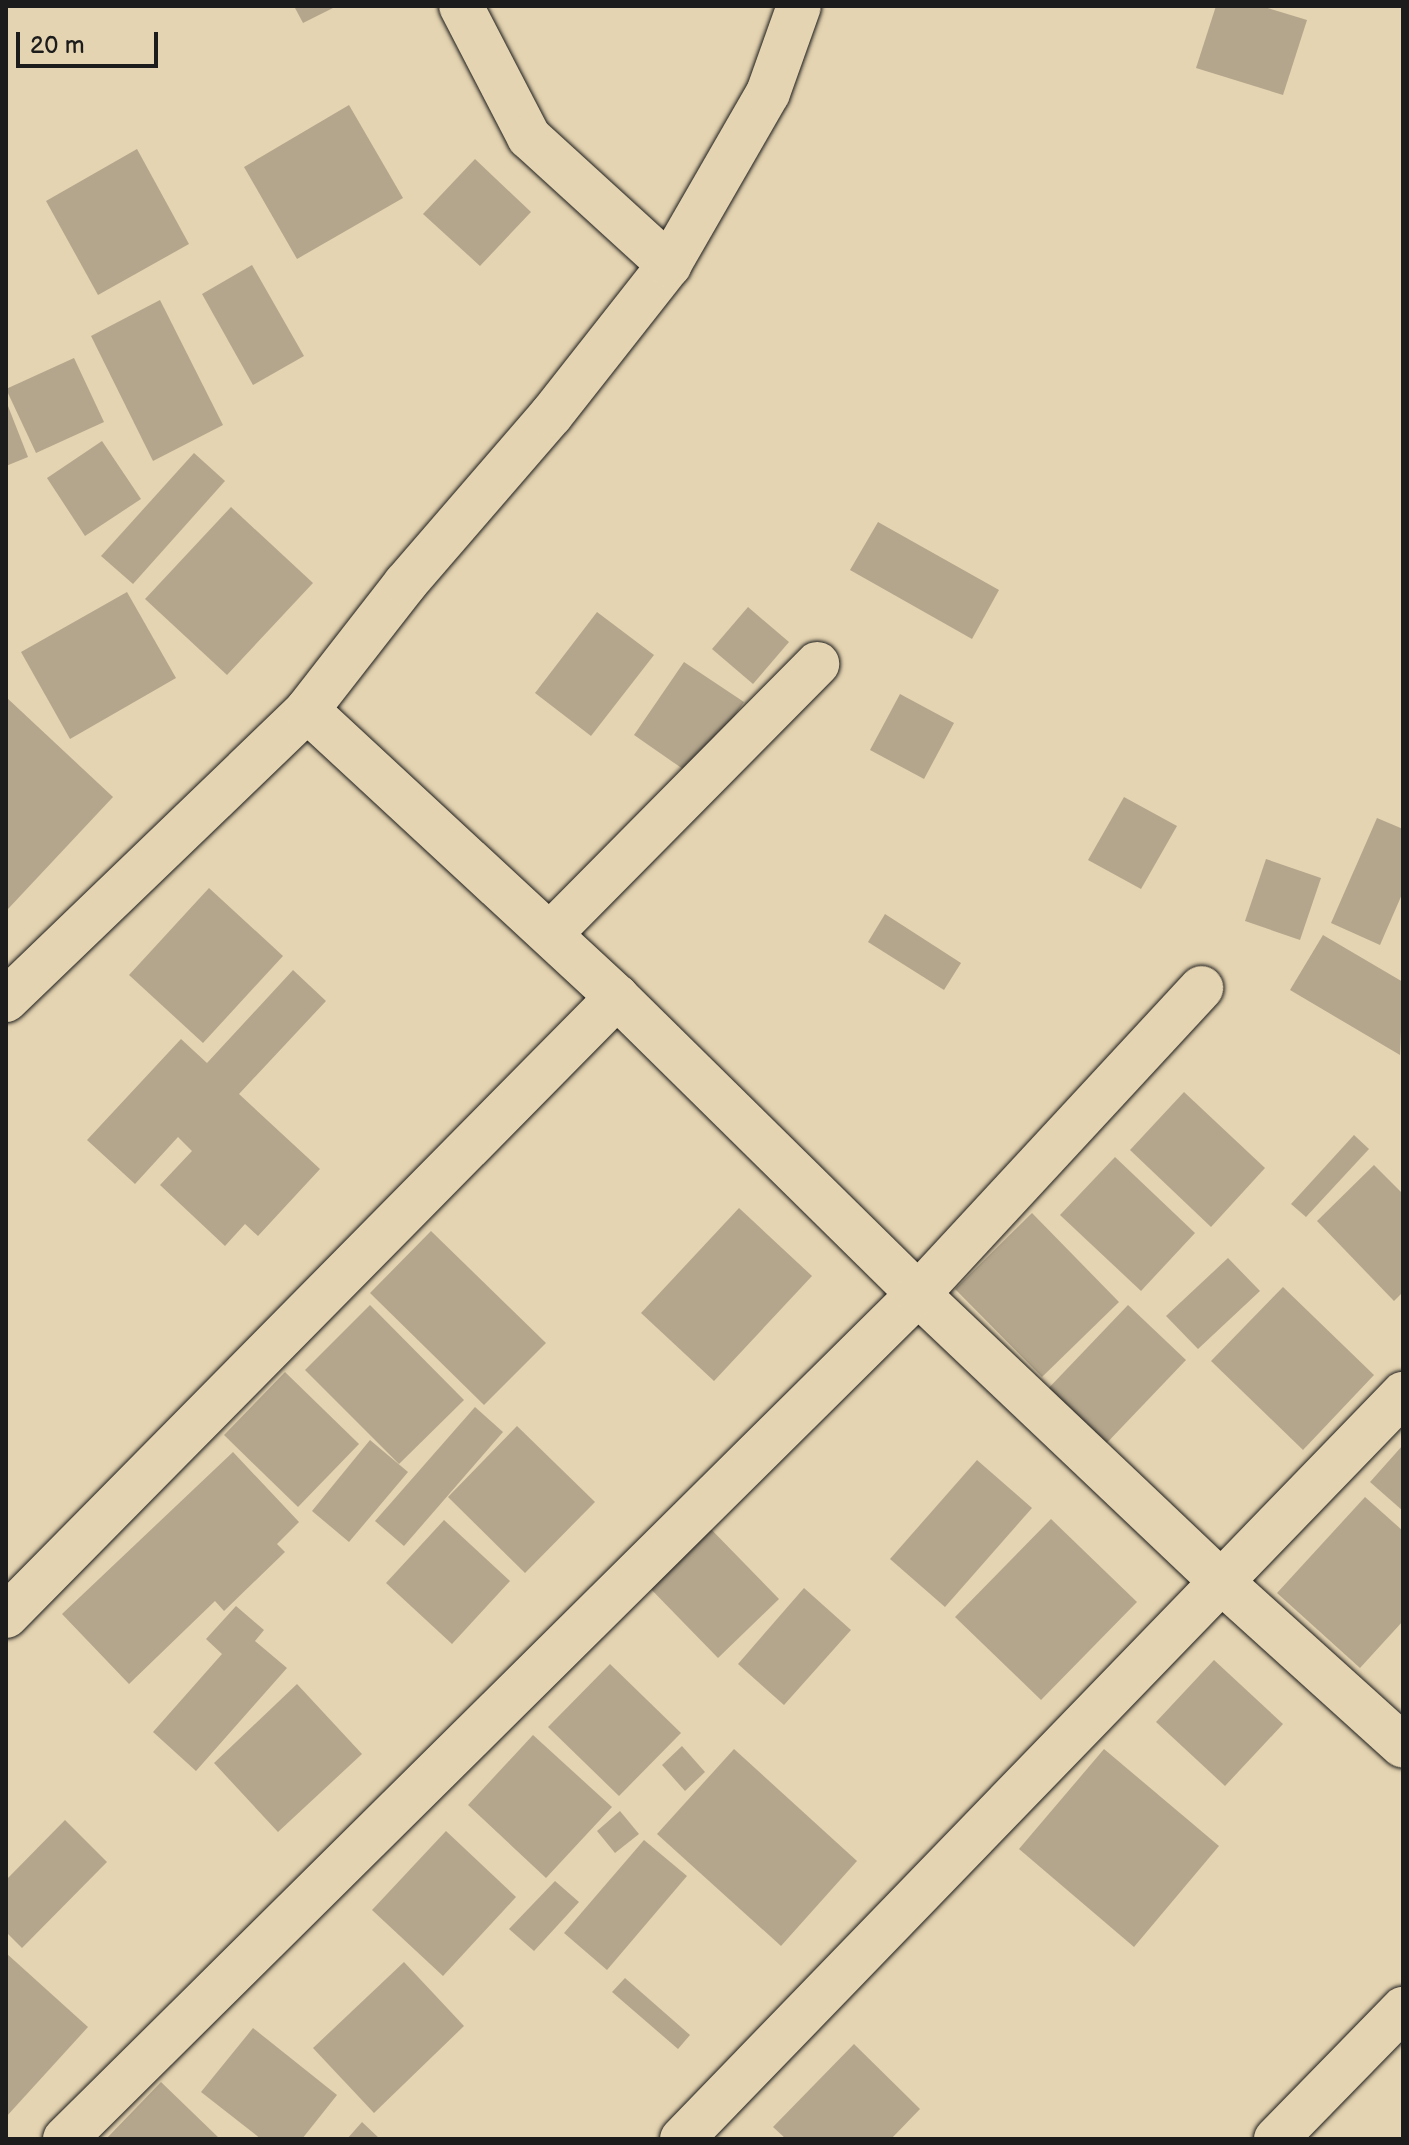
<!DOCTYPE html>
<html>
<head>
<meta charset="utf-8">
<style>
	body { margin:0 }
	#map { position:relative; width:1409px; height:2145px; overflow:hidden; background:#e5d4b1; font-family:"Balsamiq Sans",sans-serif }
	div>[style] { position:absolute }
	.building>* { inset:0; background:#b4a68c }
	.roads { filter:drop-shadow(0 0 2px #1c1c1c) drop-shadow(0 0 2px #1c1c1c) }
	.street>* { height:44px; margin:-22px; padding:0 22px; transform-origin:22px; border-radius:22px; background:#e5d4b1 }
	span { translate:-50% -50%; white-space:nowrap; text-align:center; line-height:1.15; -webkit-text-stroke:7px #e5d4b1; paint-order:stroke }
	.frame { position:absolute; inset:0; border:8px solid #1c1c1c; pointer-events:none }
	.scale { position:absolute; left:16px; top:32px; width:142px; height:36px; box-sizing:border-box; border:4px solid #1c1c1c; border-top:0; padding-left:10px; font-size:24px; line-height:28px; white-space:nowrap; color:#1c1c1c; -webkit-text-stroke:6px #e5d4b1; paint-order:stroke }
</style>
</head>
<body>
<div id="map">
	<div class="building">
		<i style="clip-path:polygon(294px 6px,337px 6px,303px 23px)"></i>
		<i style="clip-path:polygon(1216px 6px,1261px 6px,1307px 20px,1283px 95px,1196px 68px)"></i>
		<i style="clip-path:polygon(349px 105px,403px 198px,297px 259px,244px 167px)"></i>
		<i style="clip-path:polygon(137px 149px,189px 244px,98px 295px,46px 201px)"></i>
		<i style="clip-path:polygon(475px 159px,531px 212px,480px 266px,423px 214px)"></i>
		<i style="clip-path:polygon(252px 265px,304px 356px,253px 385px,202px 294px)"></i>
		<i style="clip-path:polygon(160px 300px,223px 425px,153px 461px,91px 336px)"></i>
		<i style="clip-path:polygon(74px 358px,104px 422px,36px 453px,6px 389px)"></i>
		<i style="clip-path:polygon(6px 401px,28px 457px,6px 466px)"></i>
		<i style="clip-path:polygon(102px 441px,141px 499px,85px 536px,47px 478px)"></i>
		<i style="clip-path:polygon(194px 453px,225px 481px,133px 584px,101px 556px)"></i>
		<i style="clip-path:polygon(231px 507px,313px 583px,227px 675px,145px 599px)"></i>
		<i style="clip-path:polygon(878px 522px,999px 590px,972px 639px,850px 570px)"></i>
		<i style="clip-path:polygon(127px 592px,176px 678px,70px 739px,21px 652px)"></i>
		<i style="clip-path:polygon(748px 607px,789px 642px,753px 684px,712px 649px)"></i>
		<i style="clip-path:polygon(597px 612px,654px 655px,591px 736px,535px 693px)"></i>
		<i style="clip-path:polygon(684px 662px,744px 702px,693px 776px,634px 735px)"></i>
		<i style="clip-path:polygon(900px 694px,954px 723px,924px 779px,870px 750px)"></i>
		<i style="clip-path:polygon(6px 697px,113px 797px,8px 909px,6px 907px)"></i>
		<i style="clip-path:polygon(1124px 797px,1177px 826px,1141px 889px,1088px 860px)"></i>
		<i style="clip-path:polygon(1377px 818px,1403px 829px,1403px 892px,1380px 945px,1331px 923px)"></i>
		<i style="clip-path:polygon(1266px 859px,1321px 878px,1300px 940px,1245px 921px)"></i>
		<i style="clip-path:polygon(209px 888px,283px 956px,203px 1043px,129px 975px)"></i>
		<i style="clip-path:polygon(885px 914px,961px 963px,944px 990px,868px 942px)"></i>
		<i style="clip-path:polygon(1323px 935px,1403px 982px,1400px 1055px,1290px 990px)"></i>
		<i style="clip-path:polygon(293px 970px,326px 1001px,239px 1094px,320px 1169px,258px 1236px,245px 1224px,225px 1246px,160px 1185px,192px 1151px,178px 1137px,135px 1184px,87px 1140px,181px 1039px,207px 1063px)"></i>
		<i style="clip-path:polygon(1184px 1092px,1265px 1168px,1211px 1227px,1130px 1150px)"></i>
		<i style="clip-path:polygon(1354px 1135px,1369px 1149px,1306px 1217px,1291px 1204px)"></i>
		<i style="clip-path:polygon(1115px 1157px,1195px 1233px,1141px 1291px,1060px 1215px)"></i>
		<i style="clip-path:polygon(1374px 1165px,1403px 1194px,1403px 1292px,1394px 1301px,1317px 1221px)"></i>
		<i style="clip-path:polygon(739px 1208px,812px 1276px,714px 1381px,641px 1313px)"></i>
		<i style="clip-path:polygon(1032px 1213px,1119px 1302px,1042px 1377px,955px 1289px)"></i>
		<i style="clip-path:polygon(431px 1231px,546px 1343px,484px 1405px,370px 1293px)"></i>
		<i style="clip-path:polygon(1228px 1258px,1260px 1291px,1198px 1349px,1166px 1316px)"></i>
		<i style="clip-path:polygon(1283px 1287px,1374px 1375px,1303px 1450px,1211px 1361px)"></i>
		<i style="clip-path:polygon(370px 1305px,464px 1400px,399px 1464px,305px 1370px)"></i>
		<i style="clip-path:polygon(1128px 1305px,1186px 1360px,1101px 1449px,1043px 1394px)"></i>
		<i style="clip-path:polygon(285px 1372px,359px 1444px,298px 1507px,224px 1435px)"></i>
		<i style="clip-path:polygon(475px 1407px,503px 1432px,404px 1546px,375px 1521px)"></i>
		<i style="clip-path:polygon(517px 1426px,595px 1502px,525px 1573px,448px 1497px)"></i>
		<i style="clip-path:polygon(370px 1440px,408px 1472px,349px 1542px,312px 1511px)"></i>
		<i style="clip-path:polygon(1403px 1445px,1403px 1511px,1370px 1482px)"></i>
		<i style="clip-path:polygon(233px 1452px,299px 1522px,277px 1544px,285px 1552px,224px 1611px,215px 1601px,129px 1684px,62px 1614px)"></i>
		<i style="clip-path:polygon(977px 1460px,1032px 1508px,945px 1607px,890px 1559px)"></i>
		<i style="clip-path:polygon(1365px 1497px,1403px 1531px,1403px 1621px,1360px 1668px,1277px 1593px)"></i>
		<i style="clip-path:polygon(1051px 1519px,1137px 1602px,1041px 1700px,955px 1617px)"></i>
		<i style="clip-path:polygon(444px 1520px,510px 1581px,452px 1644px,386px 1583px)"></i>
		<i style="clip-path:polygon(704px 1522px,779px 1599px,718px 1658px,643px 1581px)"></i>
		<i style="clip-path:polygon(804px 1588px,851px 1630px,784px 1705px,738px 1664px)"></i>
		<i style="clip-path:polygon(236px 1606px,264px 1630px,255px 1641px,287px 1668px,196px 1771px,153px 1732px,222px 1654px,206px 1639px)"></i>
		<i style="clip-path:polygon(1214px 1660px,1283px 1724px,1225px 1786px,1156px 1722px)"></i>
		<i style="clip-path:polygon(610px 1664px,681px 1733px,619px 1796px,548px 1727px)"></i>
		<i style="clip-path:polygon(297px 1684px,362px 1754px,278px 1832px,214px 1763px)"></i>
		<i style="clip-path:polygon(533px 1735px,612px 1807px,546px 1878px,468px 1805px)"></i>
		<i style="clip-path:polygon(682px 1746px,705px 1772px,685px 1791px,662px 1765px)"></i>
		<i style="clip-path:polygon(734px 1749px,857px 1861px,781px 1946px,657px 1834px)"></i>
		<i style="clip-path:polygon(1104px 1749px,1219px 1846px,1134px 1947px,1019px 1849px)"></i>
		<i style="clip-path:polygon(620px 1811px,639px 1834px,615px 1853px,597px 1831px)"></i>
		<i style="clip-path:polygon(65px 1820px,107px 1862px,22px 1948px,6px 1932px,6px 1880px)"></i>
		<i style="clip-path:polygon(446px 1831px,516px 1897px,443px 1976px,372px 1910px)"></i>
		<i style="clip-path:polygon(644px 1840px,687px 1876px,607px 1970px,564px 1933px)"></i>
		<i style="clip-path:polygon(555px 1881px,579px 1902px,534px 1951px,509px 1929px)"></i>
		<i style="clip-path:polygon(6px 1953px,88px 2027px,6px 2117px)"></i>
		<i style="clip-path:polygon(404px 1962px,464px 2026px,374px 2113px,313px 2048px)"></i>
		<i style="clip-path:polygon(625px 1978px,690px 2035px,678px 2049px,612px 1992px)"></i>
		<i style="clip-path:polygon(253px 2028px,337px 2095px,302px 2139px,261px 2139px,201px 2092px)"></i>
		<i style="clip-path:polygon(854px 2044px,920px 2109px,891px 2139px,786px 2139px,773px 2127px)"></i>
		<i style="clip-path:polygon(161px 2082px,220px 2139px,106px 2139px)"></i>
		<i style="clip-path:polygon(362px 2122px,380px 2139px,347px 2139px)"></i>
	</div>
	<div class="roads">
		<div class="street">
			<i style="left:461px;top:6px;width:148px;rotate:62.6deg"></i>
			<i style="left:529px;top:137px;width:190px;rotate:42.4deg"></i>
			<i style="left:307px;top:710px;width:422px;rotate:42.8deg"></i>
			<i style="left:617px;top:997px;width:423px;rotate:44.6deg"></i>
			<i style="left:918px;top:1294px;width:422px;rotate:43.5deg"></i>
			<i style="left:1224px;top:1584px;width:241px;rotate:42.1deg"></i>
			<i style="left:550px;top:934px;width:380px;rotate:-45.3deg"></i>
			<i style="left:6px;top:1000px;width:418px;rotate:-43.9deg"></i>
			<i style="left:307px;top:710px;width:160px;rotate:-52.1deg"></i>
			<i style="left:405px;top:584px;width:223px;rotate:-49.2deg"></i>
			<i style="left:551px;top:415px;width:191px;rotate:-51.8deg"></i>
			<i style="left:669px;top:265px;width:198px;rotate:-60.1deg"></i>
			<i style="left:768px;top:93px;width:92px;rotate:-70.4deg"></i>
			<i style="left:6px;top:1616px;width:870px;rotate:-45.37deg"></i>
			<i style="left:65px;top:2139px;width:1201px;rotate:-44.73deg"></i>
			<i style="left:918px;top:1294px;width:417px;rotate:-47.2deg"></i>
			<i style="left:682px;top:2139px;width:1037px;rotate:-45.94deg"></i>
			<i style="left:1276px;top:2139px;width:182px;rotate:-45.7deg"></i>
		</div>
	</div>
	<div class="frame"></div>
	<div class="scale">20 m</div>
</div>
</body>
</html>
